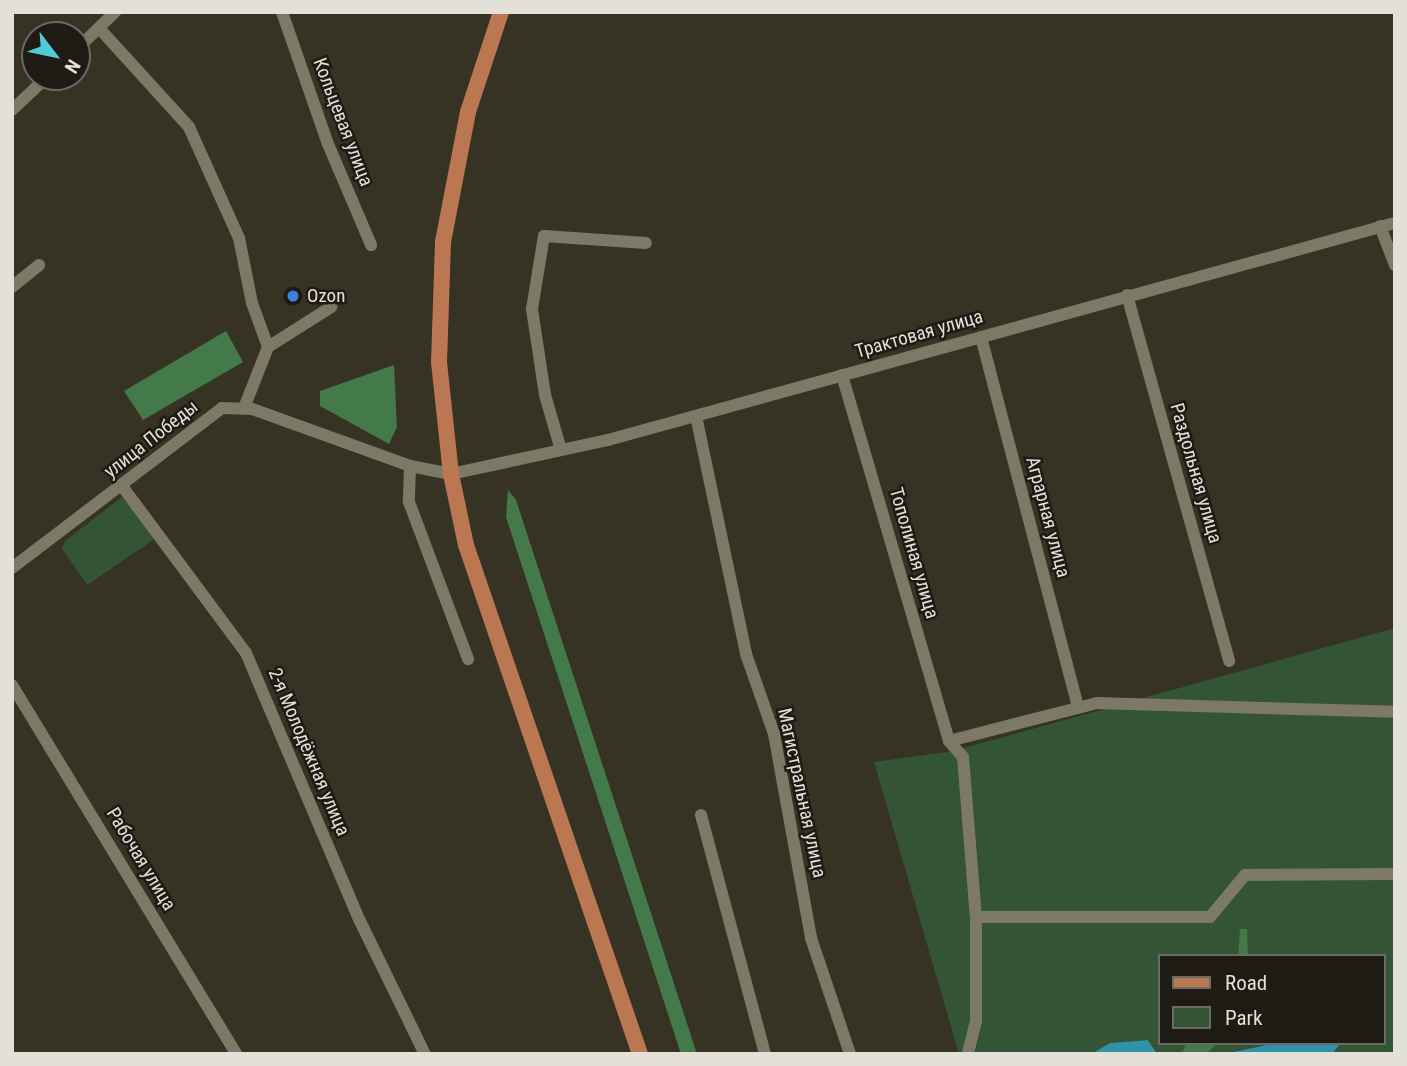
<!DOCTYPE html>
<html>
<head>
<meta charset="utf-8">
<style>
	body { margin:0 }
	#map { position:relative; width:1407px; height:1066px; overflow:hidden; background:#373324; font-family:"Roboto Condensed",sans-serif }
	div>[style] { position:absolute }
	.green>* { inset:0; background:#345436 }
	.forest>* { inset:0; background:#44794a }
	.water>* { inset:0; background:#3092a6 }
	.minor>* { height:12px; margin:-6px; padding:0 6px; transform-origin:6px; border-radius:6px; background:#7d7967 }
	.major>* { height:16px; margin:-8px; padding:0 8px; transform-origin:8px; border-radius:8px; background:#bb7751 }
	.dots>* { width:19px; height:19px; translate:-50% -50%; box-sizing:border-box; border:4px solid #1d1b14; border-radius:50% }
	span { translate:-50% -50%; white-space:nowrap; text-align:center; line-height:1.15; -webkit-text-stroke:5px #1d1b14; paint-order:stroke }
	.street-label { font-size:19px; color:#e2e0d7 }
	.poi-label { font-size:19px; color:#e2e0d7 }
	.left { translate:0 -50%; text-align:left }
	.frame { position:absolute; inset:0; border:14px solid #e2e0d7; pointer-events:none }
	.legend { position:absolute; left:1158px; top:954px; width:228px; height:91px; box-sizing:border-box; background:#1d1b14; border:2px solid #6c6a62; margin:0; padding:9px 12px; list-style:none; font-size:21px; color:#e2e0d7 }
	.legend li { display:flex; align-items:center; gap:14px; height:35px }
	.legend b { width:35px; border:2px solid #6c6a62 }
	.north { position:absolute; left:21px; top:21px; width:70px; height:70px; box-sizing:border-box; background:#1d1b14; border:2px solid #6c6a62; border-radius:50%; rotate:122deg; font-size:19px; font-weight:700; line-height:28px; text-align:center; color:#e2e0d7 }
	.north::after { content:''; display:block; margin:auto; width:24px; height:32px; background:#51ccd4; clip-path:polygon(50% 0,100% 100%,50% 72%,0 100%) }
</style>
</head>
<body>
<div id="map">
	<div class="green">
		<i style="clip-path:polygon(122px 497px,156px 538px,87px 585px,62px 548px,65px 541px)"></i>
		<i style="clip-path:polygon(1395px 628px,1395px 1053px,1332px 1054px,1341px 1043px,1384px 1043px,1384px 956px,1160px 956px,1160px 1043px,1276px 1043px,1224px 1054px,1157px 1054px,1148px 1040px,1110px 1043px,1091px 1054px,959px 1054px,874px 762px,953px 751px)"></i>
	</div>
	<div class="forest">
		<i style="clip-path:polygon(226px 331px,243px 362px,143px 420px,124px 391px)"></i>
		<i style="clip-path:polygon(394px 365px,397px 427px,389px 444px,320px 406px,320px 391px)"></i>
		<i style="clip-path:polygon(508px 490px,516px 500px,697px 1054px,681px 1054px,506px 517px)"></i>
		<i style="clip-path:polygon(1240px 929px,1247px 929px,1248px 956px,1238px 956px)"></i>
		<i style="clip-path:polygon(1187px 1043px,1218px 1043px,1206px 1054px,1181px 1054px)"></i>
	</div>
	<div class="water">
		<i style="clip-path:polygon(1148px 1040px,1157px 1054px,1091px 1054px,1110px 1043px)"></i>
		<i style="clip-path:polygon(1276px 1043px,1341px 1043px,1332px 1054px,1224px 1054px)"></i>
	</div>
	<div class="minor">
		<i style="left:282px;top:12px;width:140px;rotate:70.8deg"></i>
		<i style="left:328px;top:144px;width:110px;rotate:66.9deg"></i>
		<i style="left:99px;top:28px;width:134px;rotate:47.7deg"></i>
		<i style="left:189px;top:127px;width:122px;rotate:65.8deg"></i>
		<i style="left:239px;top:238px;width:66px;rotate:78.7deg"></i>
		<i style="left:252px;top:303px;width:47px;rotate:70deg"></i>
		<i style="left:268px;top:347px;width:66px;rotate:111.5deg"></i>
		<i style="left:77px;top:49px;width:53px;rotate:-44.2deg"></i>
		<i style="left:12px;top:110px;width:48px;rotate:-43.3deg"></i>
		<i style="left:1380px;top:226px;width:42px;rotate:69deg"></i>
		<i style="left:12px;top:287px;width:35px;rotate:-39deg"></i>
		<i style="left:1127px;top:295px;width:380px;rotate:74.4deg"></i>
		<i style="left:981px;top:337px;width:383px;rotate:75.3deg"></i>
		<i style="left:268px;top:347px;width:75px;rotate:-32.4deg"></i>
		<i style="left:842px;top:375px;width:381px;rotate:73.7deg"></i>
		<i style="left:949px;top:741px;width:21px;rotate:49deg"></i>
		<i style="left:963px;top:757px;width:161px;rotate:85.4deg"></i>
		<i style="left:976px;top:917px;width:104px;rotate:90deg"></i>
		<i style="left:976px;top:1021px;width:34px;rotate:104deg"></i>
		<i style="left:696px;top:416px;width:243px;rotate:78.1deg"></i>
		<i style="left:746px;top:654px;width:85px;rotate:70.7deg"></i>
		<i style="left:774px;top:734px;width:207px;rotate:79.7deg"></i>
		<i style="left:811px;top:938px;width:122px;rotate:71.4deg"></i>
		<i style="left:561px;top:450px;width:57px;rotate:-106.2deg"></i>
		<i style="left:545px;top:395px;width:87px;rotate:-98.6deg"></i>
		<i style="left:532px;top:309px;width:74px;rotate:-80.7deg"></i>
		<i style="left:544px;top:236px;width:102px;rotate:3.9deg"></i>
		<i style="left:410px;top:466px;width:36px;rotate:92deg"></i>
		<i style="left:409px;top:502px;width:168px;rotate:69.4deg"></i>
		<i style="left:122px;top:486px;width:208px;rotate:53.4deg"></i>
		<i style="left:246px;top:653px;width:291px;rotate:67deg"></i>
		<i style="left:360px;top:921px;width:148px;rotate:64deg"></i>
		<i style="left:12px;top:568px;width:264px;rotate:-37.3deg"></i>
		<i style="left:222px;top:408px;width:30px;rotate:2deg"></i>
		<i style="left:252px;top:409px;width:168px;rotate:19.8deg"></i>
		<i style="left:410px;top:466px;width:42px;rotate:11deg"></i>
		<i style="left:451px;top:474px;width:161px;rotate:-12.2deg"></i>
		<i style="left:608px;top:440px;width:816px;rotate:-15.42deg"></i>
		<i style="left:12px;top:685px;width:432px;rotate:58.7deg"></i>
		<i style="left:949px;top:741px;width:153px;rotate:-14.4deg"></i>
		<i style="left:1097px;top:703px;width:298px;rotate:1.7deg"></i>
		<i style="left:701px;top:815px;width:247px;rotate:75deg"></i>
		<i style="left:976px;top:917px;width:234px"></i>
		<i style="left:1210px;top:917px;width:55px;rotate:-50.2deg"></i>
		<i style="left:1245px;top:875px;width:150px;rotate:-0.4deg"></i>
	</div>
	<div class="major">
		<i style="left:501px;top:12px;width:105px;rotate:108.3deg"></i>
		<i style="left:468px;top:112px;width:132px;rotate:100.9deg"></i>
		<i style="left:443px;top:242px;width:120px;rotate:91.9deg"></i>
		<i style="left:439px;top:362px;width:113px;rotate:83.9deg"></i>
		<i style="left:451px;top:474px;width:73px;rotate:78.1deg"></i>
		<i style="left:466px;top:545px;width:538px;rotate:71.13deg"></i>
	</div>
	<div class="dots">
		<i style="left:293px;top:296px;background:#3f7fe0"></i>
	</div>
	<div class="street-label">
		<span style="left:343px;top:122px;rotate:69deg">Кольцевая улица</span>
		<span style="left:919px;top:334px;rotate:-16deg">Трактовая улица</span>
		<span style="left:151px;top:439px;rotate:-38deg">улица Победы</span>
		<span style="left:1196px;top:473px;rotate:74deg">Раздольная улица</span>
		<span style="left:1048px;top:517px;rotate:75deg">Аграрная улица</span>
		<span style="left:914px;top:553px;rotate:74deg">Тополиная улица</span>
		<span style="left:309px;top:752px;rotate:67deg">2-я Молодёжная улица</span>
		<span style="left:802px;top:793px;rotate:78deg">Магистральная улица</span>
		<span style="left:141px;top:859px;rotate:59deg">Рабочая улица</span>
	</div>
	<div class="poi-label">
		<span class="left" style="left:307px;top:296px">Ozon</span>
	</div>
	<div class="frame"></div>
	<ul class="legend">
	<li><b style="height:9px;background:#bb7751"></b>Road</li>
	<li><b style="height:19px;background:#345436"></b>Park</li>
	</ul>
	<div class="north">N</div>
</div>
</body>
</html>
